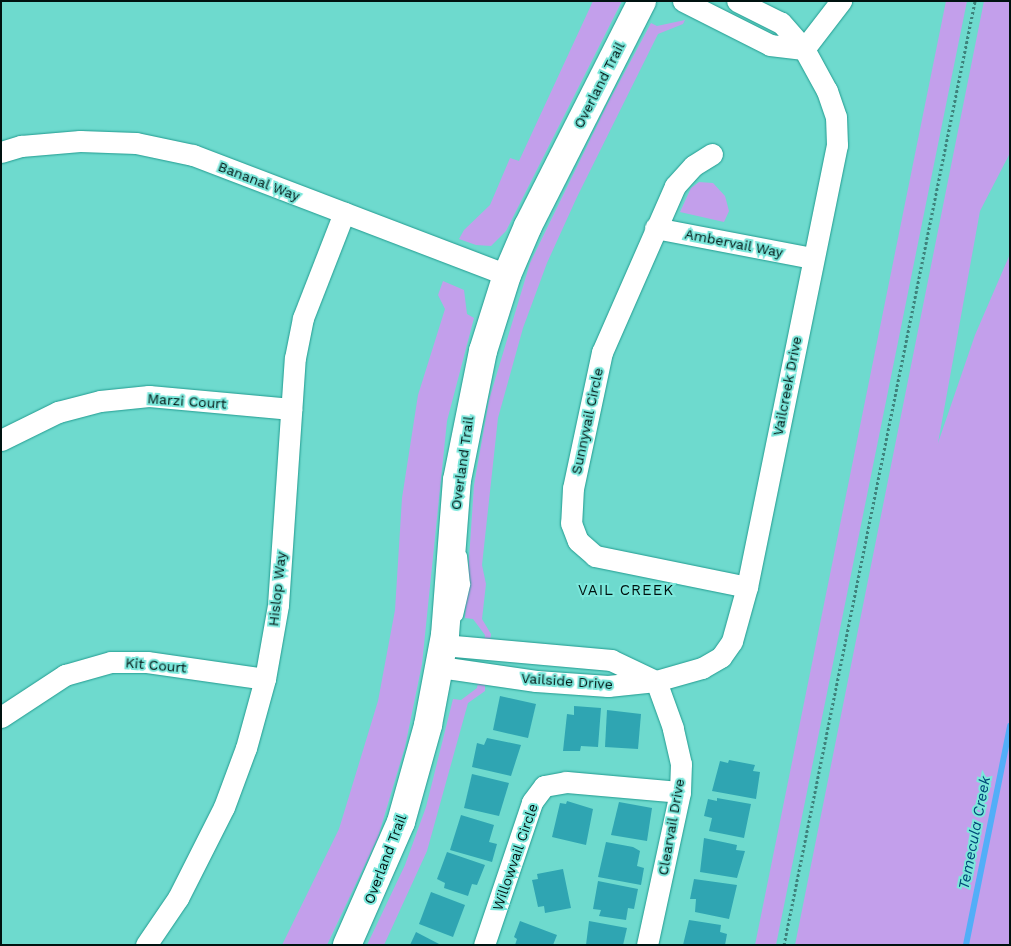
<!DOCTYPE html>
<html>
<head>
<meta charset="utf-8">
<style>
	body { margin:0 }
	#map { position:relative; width:1011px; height:946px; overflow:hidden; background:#6edace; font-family:"Work Sans",sans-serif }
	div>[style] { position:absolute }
	.green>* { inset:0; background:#c39feb }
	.stream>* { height:5.5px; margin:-2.75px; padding:0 2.75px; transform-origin:2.75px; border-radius:2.75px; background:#52aef8 }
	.building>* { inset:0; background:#2fa5b2 }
	.path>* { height:3px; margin-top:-1.5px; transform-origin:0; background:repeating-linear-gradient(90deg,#3e827b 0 2.5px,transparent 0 5px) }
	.roads { filter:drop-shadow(0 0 1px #229b90) drop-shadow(0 0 1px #229b90) }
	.lane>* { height:11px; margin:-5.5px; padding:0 5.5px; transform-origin:5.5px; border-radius:5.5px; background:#fff }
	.street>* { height:21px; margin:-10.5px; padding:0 10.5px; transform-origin:10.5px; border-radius:10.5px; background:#fff }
	.secondary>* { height:28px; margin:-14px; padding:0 14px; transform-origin:14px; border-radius:14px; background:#fff }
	span { translate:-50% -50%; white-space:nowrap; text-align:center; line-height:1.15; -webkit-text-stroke:4px #7be7db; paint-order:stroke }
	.street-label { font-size:14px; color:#001210 }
	.neighbourhood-label { font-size:15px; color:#001210; letter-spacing:1px }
	.water-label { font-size:15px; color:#004978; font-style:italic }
	.frame { position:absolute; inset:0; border:2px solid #001210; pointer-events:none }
</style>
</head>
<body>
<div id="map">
	<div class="green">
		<i style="clip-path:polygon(593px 1px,622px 1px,506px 231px,491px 246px,476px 245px,459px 239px,464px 230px,490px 205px,510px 158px,519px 161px)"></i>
		<i style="clip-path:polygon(946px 1px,967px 1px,776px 945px,755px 945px)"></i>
		<i style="clip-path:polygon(984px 1px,1010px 1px,1010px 153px,980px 211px,938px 443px,975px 335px,1010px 254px,1010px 945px,795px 945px)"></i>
		<i style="clip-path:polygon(685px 20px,683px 24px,658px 34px,577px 197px,547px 263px,523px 328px,498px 418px,482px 565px,486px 584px,482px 619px,491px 634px,490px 642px,484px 641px,485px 635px,473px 619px,465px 618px,474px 485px,489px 400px,530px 263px,607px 105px,651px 23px,657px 26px)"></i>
		<i style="clip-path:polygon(699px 182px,713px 183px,725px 196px,729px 211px,724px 222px,680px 212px,691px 188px)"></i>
		<i style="clip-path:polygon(443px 281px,464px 290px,467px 314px,474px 318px,447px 421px,422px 664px,405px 747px,378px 837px,327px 945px,282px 945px,339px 829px,378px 701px,395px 610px,402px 498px,418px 395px,445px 309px,438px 295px)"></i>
		<i style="clip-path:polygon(478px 681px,485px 682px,485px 691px,468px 703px,427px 851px,384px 945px,367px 945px,405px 865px,426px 807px,453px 699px,461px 700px,477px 688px)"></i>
	</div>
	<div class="stream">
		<i style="left:966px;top:945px;width:223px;rotate:-78.6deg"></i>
	</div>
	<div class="building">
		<i style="clip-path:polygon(500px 696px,536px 704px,528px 738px,493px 730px)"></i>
		<i style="clip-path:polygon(574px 706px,601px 708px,598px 747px,581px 746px,580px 751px,563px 751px,567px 714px,574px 715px)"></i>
		<i style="clip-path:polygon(607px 710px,641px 714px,638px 749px,605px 747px)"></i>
		<i style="clip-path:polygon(487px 738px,521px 745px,511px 776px,472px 767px,477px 743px,484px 745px)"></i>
		<i style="clip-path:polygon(729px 760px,755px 765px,753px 771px,760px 772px,756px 799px,712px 791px,720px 761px,728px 763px)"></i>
		<i style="clip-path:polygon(472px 774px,509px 783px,499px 816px,464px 808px)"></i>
		<i style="clip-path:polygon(717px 798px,751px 804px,744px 838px,709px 831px,712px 818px,704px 816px,708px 799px,717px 801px)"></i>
		<i style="clip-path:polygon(567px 801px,593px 809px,586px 845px,552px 837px,560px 803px,566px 804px)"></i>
		<i style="clip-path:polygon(619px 802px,652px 808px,647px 841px,611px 835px)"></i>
		<i style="clip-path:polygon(461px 815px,494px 825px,489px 842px,497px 844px,492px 862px,450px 850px)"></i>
		<i style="clip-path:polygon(704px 838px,737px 845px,736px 850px,745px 851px,737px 878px,700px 872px)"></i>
		<i style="clip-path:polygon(606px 842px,633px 847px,640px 851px,637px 866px,644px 868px,641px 885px,598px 877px)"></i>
		<i style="clip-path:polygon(447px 852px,485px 865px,477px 885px,472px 884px,468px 896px,444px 888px,445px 883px,437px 879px)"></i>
		<i style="clip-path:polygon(563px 869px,571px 908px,545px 913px,544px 906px,538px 907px,532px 880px,538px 879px,537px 874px)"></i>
		<i style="clip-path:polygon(694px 879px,737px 885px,729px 919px,695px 912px,696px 899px,690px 899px)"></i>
		<i style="clip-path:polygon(598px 881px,638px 889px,634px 909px,628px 908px,626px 920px,599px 916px,601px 910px,593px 909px)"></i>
		<i style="clip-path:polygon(431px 892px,465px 905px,453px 937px,419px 924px)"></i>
		<i style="clip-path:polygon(689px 920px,721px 925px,720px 932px,727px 934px,725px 945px,683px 945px)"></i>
		<i style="clip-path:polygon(520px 921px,557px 935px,553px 945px,515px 945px,517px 939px,514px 937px)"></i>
		<i style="clip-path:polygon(589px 921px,627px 928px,623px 945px,586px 945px)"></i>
		<i style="clip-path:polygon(416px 932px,441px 945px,410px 945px)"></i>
	</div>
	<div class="path">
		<i style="left:784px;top:945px;width:963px;rotate:-78.56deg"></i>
	</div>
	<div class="roads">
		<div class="lane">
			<i style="left:457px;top:615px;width:32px;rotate:-77deg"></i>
			<i style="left:464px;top:584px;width:29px;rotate:-96deg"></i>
		</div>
		<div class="street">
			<i style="left:683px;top:1px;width:97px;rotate:26.8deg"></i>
			<i style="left:770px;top:45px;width:34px;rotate:7deg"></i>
			<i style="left:804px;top:49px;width:61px;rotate:-52.4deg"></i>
			<i style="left:1px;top:152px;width:21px;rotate:-17deg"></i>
			<i style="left:21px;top:146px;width:59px;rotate:-4.8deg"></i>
			<i style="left:80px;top:141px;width:56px;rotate:2deg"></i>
			<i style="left:136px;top:143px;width:58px;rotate:11.9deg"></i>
			<i style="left:193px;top:155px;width:336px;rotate:20.9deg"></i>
			<i style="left:712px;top:154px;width:22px;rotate:148deg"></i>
			<i style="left:693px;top:166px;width:27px;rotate:132deg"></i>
			<i style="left:675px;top:186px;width:181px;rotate:113.7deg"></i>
			<i style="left:602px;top:352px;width:139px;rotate:102deg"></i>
			<i style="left:573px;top:488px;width:35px;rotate:93deg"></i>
			<i style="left:571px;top:523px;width:19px;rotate:69deg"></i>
			<i style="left:578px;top:541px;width:23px;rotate:41deg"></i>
			<i style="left:595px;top:556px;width:155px;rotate:11.5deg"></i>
			<i style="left:655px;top:228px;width:160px;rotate:10.8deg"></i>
			<i style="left:1px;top:440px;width:64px;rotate:-26.2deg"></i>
			<i style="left:58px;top:412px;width:43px;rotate:-14.7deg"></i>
			<i style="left:100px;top:401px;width:49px;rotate:-5.8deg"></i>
			<i style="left:149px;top:396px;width:143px;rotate:5.2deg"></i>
			<i style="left:443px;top:645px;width:169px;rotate:5.1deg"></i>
			<i style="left:611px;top:660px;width:49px;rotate:25.5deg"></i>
			<i style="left:440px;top:667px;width:97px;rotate:8.3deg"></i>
			<i style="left:536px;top:681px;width:72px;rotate:4deg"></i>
			<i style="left:608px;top:686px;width:48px;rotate:-5.9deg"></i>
			<i style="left:656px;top:681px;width:48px;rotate:-15.8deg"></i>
			<i style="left:702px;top:668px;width:22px;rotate:-30deg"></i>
			<i style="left:721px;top:657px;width:19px;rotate:-55deg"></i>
			<i style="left:732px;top:641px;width:56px;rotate:-74.5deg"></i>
			<i style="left:747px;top:587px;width:451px;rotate:-78.5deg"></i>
			<i style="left:837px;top:145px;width:28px;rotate:-92deg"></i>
			<i style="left:836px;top:117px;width:28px;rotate:-109deg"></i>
			<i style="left:827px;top:91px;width:48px;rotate:-118.7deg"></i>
			<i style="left:804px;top:49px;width:35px;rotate:-131deg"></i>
			<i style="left:781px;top:23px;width:49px;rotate:-153.4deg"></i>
			<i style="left:1px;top:717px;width:77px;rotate:-33.3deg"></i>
			<i style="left:65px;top:675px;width:48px;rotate:-15.8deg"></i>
			<i style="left:111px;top:662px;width:36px"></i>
			<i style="left:147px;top:662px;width:119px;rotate:8.2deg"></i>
			<i style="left:146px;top:945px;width:57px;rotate:-55.8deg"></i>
			<i style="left:178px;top:898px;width:102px;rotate:-63.2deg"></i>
			<i style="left:224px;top:807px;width:63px;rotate:-69.6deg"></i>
			<i style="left:246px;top:748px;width:72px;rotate:-74.6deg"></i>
			<i style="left:265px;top:679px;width:75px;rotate:-80deg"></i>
			<i style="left:278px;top:605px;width:248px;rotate:-86.1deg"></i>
			<i style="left:295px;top:358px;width:41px;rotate:-78.7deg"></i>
			<i style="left:303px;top:318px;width:113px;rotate:-68.7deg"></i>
			<i style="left:484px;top:945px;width:151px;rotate:-71.4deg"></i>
			<i style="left:532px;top:802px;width:20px;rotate:-53deg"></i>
			<i style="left:544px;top:786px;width:22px;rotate:-10deg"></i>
			<i style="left:566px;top:782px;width:114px;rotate:5deg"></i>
			<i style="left:647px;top:945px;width:157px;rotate:-77.8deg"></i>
			<i style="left:680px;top:792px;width:28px;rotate:-88deg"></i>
			<i style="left:681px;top:764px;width:37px;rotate:-103deg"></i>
			<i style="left:673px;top:728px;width:50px;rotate:-109.9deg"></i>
		</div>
		<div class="secondary">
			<i style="left:347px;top:945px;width:134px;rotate:-66.3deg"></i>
			<i style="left:401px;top:822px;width:101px;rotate:-74.4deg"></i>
			<i style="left:428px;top:725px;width:92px;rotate:-79.3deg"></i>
			<i style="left:445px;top:635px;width:155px;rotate:-85.6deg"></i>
			<i style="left:457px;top:480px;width:132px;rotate:-78.6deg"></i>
			<i style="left:483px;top:351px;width:80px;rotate:-72.5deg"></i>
			<i style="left:507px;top:275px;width:53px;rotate:-66.8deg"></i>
			<i style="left:528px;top:226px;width:252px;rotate:-63.1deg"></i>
		</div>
	</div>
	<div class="street-label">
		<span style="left:599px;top:85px;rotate:-63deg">Overland Trail</span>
		<span style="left:259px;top:181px;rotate:21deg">Bananal Way</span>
		<span style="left:734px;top:243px;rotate:11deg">Ambervail Way</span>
		<span style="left:787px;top:386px;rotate:-79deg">Vailcreek Drive</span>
		<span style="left:187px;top:401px;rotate:4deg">Marzi Court</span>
		<span style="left:587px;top:421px;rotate:-78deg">Sunnyvail Circle</span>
		<span style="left:462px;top:463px;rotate:-82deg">Overland Trail</span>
		<span style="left:277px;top:589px;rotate:-84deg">Hislop Way</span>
		<span style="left:156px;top:665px;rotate:5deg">Kit Court</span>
		<span style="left:567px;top:681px;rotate:4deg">Vailside Drive</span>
		<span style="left:671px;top:827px;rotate:-80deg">Clearvail Drive</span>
		<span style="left:515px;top:857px;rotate:-71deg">Willowvail Circle</span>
		<span style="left:385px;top:859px;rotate:-69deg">Overland Trail</span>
	</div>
	<div class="neighbourhood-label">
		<span style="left:626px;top:591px">VAIL CREEK</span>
	</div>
	<div class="water-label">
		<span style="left:975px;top:833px;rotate:-79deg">Temecula Creek</span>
	</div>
	<div class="frame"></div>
</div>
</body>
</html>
